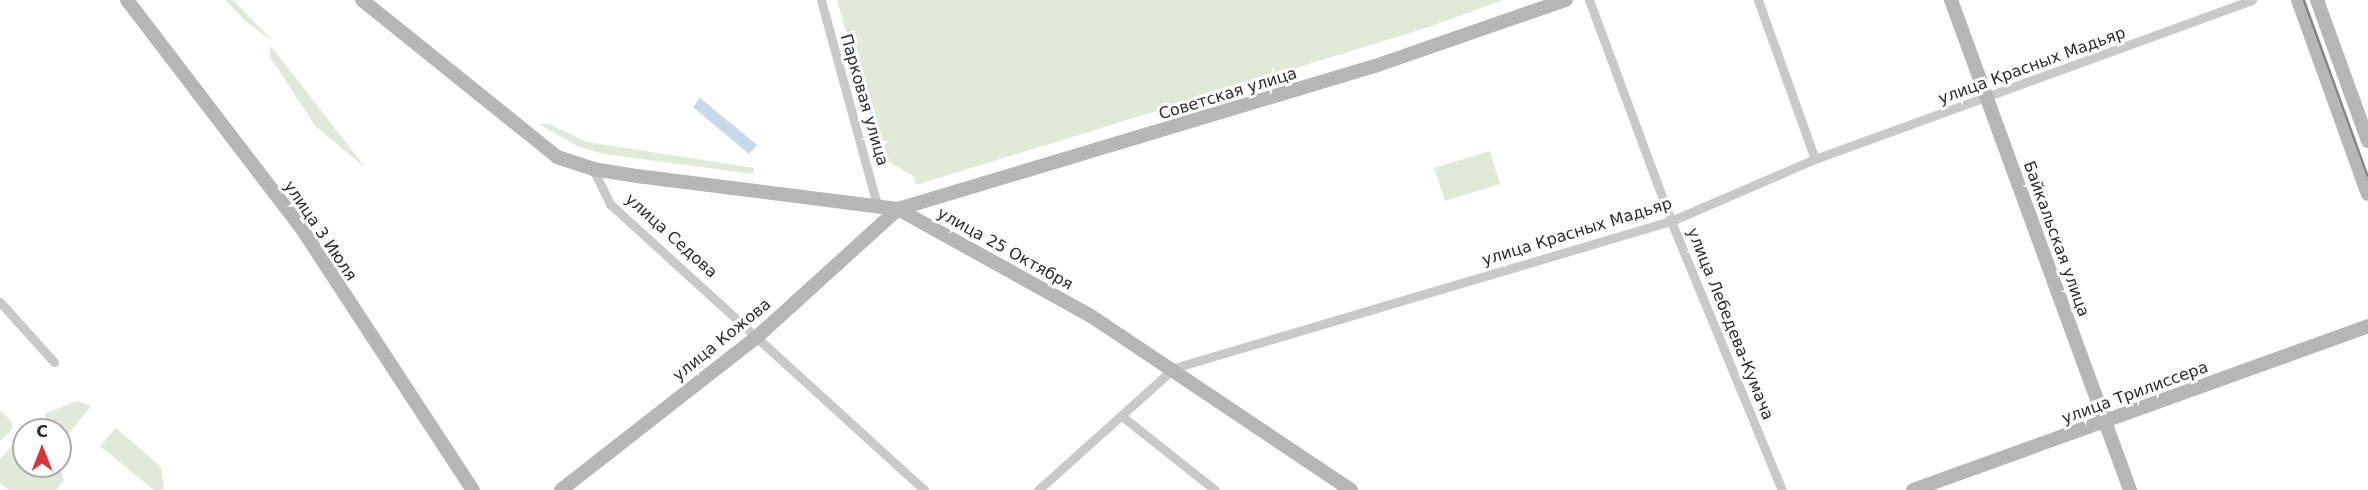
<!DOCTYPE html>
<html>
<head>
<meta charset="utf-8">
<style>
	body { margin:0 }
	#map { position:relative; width:2368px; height:490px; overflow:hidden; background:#fff; font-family:"DejaVu Sans",sans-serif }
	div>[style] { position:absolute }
	.green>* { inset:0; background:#e1e9d9 }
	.water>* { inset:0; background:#c6d9e9 }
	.street>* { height:9px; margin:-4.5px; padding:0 4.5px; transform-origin:4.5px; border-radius:4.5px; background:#c9c9c9 }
	.secondary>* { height:14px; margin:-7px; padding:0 7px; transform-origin:7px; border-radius:7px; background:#b6b6b6 }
	.tram>* { height:1.5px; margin:-0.75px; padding:0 0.75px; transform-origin:0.75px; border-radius:0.75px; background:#818181 }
	span { translate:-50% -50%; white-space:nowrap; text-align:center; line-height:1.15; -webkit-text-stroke:6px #fff; paint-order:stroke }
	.street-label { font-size:16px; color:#2c2c2c }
	.north { position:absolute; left:12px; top:418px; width:60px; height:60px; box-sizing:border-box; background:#fff; border:2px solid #ababab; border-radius:50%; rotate:0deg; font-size:16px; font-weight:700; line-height:24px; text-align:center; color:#2c2c2c }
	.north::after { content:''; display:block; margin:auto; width:21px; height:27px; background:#de3334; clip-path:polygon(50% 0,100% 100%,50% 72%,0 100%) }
</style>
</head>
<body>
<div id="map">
	<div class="green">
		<i style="clip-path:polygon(226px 0,233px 0,274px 42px,244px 20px)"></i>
		<i style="clip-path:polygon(837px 0,1503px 0,1426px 28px,916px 185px,913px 176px,890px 162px,883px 163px)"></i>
		<i style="clip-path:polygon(270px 45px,365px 167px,316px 127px,270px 57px)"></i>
		<i style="clip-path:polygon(539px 124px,549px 124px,587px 142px,754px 168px,753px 174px,604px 154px,577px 146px)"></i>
		<i style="clip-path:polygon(1490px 151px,1500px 184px,1445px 201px,1434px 168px)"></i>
		<i style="clip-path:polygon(77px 401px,91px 406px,63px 440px,60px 430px,47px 426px,45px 414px)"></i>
		<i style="clip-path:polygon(0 410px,12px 422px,12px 429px,0 441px)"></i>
		<i style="clip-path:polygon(116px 428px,161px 467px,164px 490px,154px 490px,100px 446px)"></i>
		<i style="clip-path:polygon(20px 437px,24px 437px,24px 466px,59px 466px,64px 480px,56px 490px,9px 490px,0 483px,0 459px)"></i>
	</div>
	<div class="water">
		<i style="clip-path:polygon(700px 98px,757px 145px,749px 154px,693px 107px)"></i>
	</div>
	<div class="street">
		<i style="left:821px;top:0;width:216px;rotate:74.7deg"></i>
		<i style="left:1589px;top:0;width:236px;rotate:69.6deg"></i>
		<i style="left:1671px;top:221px;width:291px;rotate:67.6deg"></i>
		<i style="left:1758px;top:0;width:169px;rotate:70.3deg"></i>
		<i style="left:593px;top:169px;width:39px;rotate:64deg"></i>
		<i style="left:610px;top:204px;width:425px;rotate:42.3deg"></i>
		<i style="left:0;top:302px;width:81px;rotate:48deg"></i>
		<i style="left:1123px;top:417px;width:117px;rotate:38.4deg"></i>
		<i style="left:1038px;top:490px;width:183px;rotate:-41.9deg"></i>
		<i style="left:1174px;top:368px;width:518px;rotate:-16.48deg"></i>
		<i style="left:1671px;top:221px;width:157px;rotate:-23.3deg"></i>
		<i style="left:1815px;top:159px;width:465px;rotate:-20deg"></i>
	</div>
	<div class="secondary">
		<i style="left:127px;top:0;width:288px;rotate:52.6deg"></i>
		<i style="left:302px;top:229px;width:312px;rotate:56.8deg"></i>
		<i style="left:362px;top:0;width:250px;rotate:38.8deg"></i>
		<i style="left:557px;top:157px;width:38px;rotate:18deg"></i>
		<i style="left:593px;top:169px;width:45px;rotate:9deg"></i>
		<i style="left:637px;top:176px;width:263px;rotate:7.2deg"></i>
		<i style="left:898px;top:209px;width:221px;rotate:29deg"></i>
		<i style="left:1091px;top:316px;width:313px;rotate:33.8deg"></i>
		<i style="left:1951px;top:0;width:522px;rotate:69.93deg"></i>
		<i style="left:2298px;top:0;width:206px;rotate:70.2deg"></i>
		<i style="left:2317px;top:0;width:150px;rotate:70.1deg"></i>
		<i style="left:561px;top:490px;width:250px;rotate:-38deg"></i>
		<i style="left:758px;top:336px;width:189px;rotate:-42.2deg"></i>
		<i style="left:898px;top:209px;width:498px;rotate:-16.7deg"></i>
		<i style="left:1375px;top:66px;width:202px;rotate:-19.1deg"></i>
		<i style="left:1913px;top:490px;width:484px;rotate:-19.8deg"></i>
	</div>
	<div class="tram">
		<i style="left:2304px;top:0;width:187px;rotate:70deg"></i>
	</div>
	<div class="street-label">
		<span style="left:2032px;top:66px;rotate:-20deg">улица Красных Мадьяр</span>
		<span style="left:1228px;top:94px;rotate:-17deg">Советская улица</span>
		<span style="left:864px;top:100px;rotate:74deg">Парковая улица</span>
		<span style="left:320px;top:231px;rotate:56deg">улица 3 Июля</span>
		<span style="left:1577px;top:232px;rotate:-17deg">улица Красных Мадьяр</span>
		<span style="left:671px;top:236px;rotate:42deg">улица Седова</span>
		<span style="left:2056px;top:239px;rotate:70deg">Байкальская улица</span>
		<span style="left:1005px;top:249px;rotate:29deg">улица 25 Октября</span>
		<span style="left:1730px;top:324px;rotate:68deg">улица Лебедева-Кумача</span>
		<span style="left:722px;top:340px;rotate:-39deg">улица Кожова</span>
		<span style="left:2135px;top:393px;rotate:-20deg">улица Трилиссера</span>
	</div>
	<div class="north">С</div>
</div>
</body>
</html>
